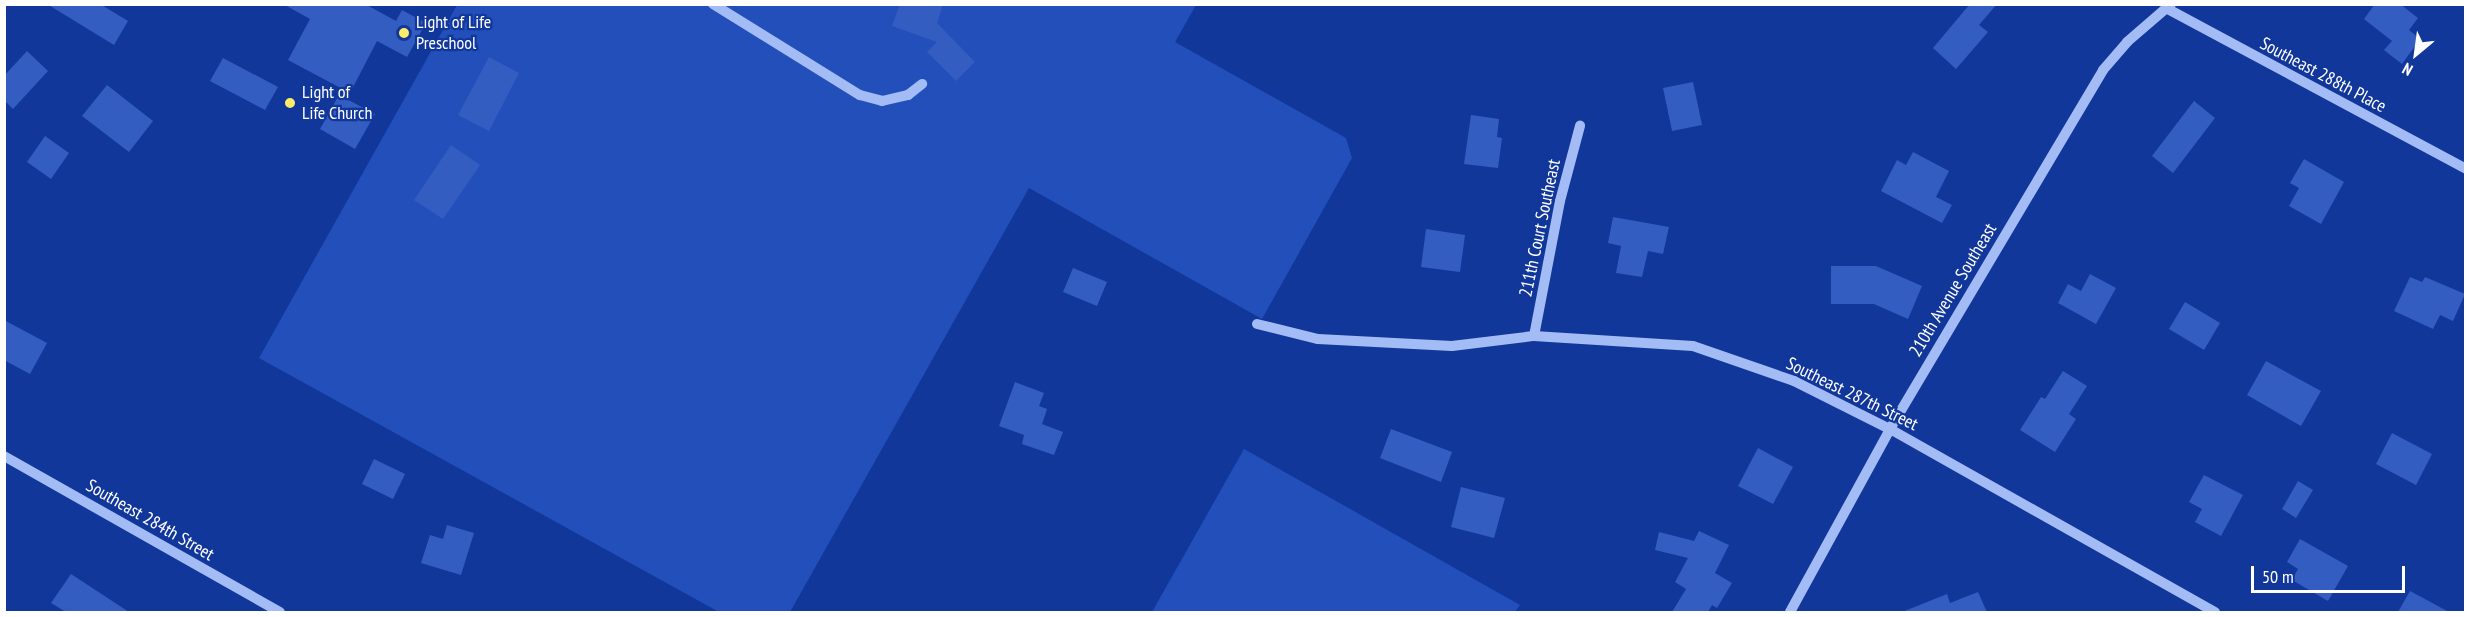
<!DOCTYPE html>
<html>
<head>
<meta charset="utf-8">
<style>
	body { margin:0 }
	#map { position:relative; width:2470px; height:617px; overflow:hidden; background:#11379b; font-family:"PT Sans Narrow",sans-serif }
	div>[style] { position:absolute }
	.green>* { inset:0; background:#234fba }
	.building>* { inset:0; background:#345dc2 }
	.minor>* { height:10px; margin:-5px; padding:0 5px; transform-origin:5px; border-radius:5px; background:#a4bcf5 }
	.dots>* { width:16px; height:16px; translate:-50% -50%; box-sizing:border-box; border:3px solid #11379b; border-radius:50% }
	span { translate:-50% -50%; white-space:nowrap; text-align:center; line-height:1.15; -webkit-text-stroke:4.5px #11379b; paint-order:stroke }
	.poi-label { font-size:18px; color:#fff }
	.left { translate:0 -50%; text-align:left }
	.street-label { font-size:18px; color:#fff }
	.frame { position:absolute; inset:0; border:6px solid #fff; pointer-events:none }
	.north { position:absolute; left:2386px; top:24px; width:60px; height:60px; -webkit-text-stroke:4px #11379b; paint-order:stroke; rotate:209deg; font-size:16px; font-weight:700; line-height:24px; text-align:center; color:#fff }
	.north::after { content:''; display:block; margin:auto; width:21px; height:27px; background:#fff; clip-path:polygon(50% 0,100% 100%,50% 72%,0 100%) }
	.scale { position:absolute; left:2251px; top:566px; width:154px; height:27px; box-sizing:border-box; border:3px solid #fff; border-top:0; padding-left:8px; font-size:18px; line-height:21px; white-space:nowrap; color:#fff; -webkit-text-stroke:4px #11379b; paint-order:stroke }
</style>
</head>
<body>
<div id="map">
	<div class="green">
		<i style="clip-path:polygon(457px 5px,1196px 5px,1175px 42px,1346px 138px,1352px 158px,1262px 319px,1029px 188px,790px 612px,719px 612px,259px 358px)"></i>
		<i style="clip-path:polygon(1244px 449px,1520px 605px,1515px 612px,1152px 612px)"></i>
	</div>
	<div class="building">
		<i style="clip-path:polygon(47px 4px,100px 4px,128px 21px,114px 45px)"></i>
		<i style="clip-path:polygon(283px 4px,365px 4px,396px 21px,402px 10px,426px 23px,407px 57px,377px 41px,350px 93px,288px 60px,310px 19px)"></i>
		<i style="clip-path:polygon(900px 4px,943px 4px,937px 23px,975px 62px,956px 81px,927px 52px,937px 42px,892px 26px)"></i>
		<i style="clip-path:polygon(1970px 4px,1997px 4px,1979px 25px,1988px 32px,1956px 69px,1933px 48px)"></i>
		<i style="clip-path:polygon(2375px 4px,2400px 4px,2418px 18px,2409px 30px,2420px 39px,2402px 64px,2384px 50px,2392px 41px,2364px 19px)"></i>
		<i style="clip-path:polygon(27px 51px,48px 71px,13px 109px,4px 100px,4px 76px)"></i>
		<i style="clip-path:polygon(489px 57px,519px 73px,489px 131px,458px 115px)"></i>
		<i style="clip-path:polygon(223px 58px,278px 87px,265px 110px,210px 81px)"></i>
		<i style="clip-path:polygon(1693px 82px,1702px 125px,1672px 131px,1663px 88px)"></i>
		<i style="clip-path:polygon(107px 85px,153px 121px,129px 152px,82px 116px)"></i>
		<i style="clip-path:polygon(339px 95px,375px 114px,355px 149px,320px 129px)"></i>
		<i style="clip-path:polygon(2194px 101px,2215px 118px,2173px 173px,2152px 156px)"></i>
		<i style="clip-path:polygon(1471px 115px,1499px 119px,1497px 137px,1502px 138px,1498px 168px,1464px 164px)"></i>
		<i style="clip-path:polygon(45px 136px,69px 153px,51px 179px,27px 162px)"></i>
		<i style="clip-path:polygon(451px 145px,480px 165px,443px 219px,414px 200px)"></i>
		<i style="clip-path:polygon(1913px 152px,1949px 171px,1936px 197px,1952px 205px,1942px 223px,1881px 191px,1897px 160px,1906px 165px)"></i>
		<i style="clip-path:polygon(2304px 159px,2344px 182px,2321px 224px,2289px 206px,2299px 188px,2290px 183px)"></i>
		<i style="clip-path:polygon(1613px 217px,1669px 227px,1663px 254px,1648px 251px,1642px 277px,1616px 273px,1621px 246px,1608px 243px)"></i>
		<i style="clip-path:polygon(1426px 229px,1465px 235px,1460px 272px,1421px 267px)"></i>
		<i style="clip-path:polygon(1831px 266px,1876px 266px,1922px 286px,1908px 319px,1874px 304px,1831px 304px)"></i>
		<i style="clip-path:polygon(1073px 268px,1107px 282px,1097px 306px,1063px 292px)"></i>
		<i style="clip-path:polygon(2090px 274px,2116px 288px,2096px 324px,2058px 303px,2068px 284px,2081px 291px)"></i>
		<i style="clip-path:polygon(2410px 277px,2422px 282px,2425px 277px,2465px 294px,2453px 321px,2440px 315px,2433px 329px,2394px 311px)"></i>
		<i style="clip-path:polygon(2185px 302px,2220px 323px,2204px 350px,2169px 329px)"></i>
		<i style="clip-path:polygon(4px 320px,47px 343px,30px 374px,4px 360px)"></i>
		<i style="clip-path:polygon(2266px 361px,2321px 391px,2301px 426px,2247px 395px)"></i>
		<i style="clip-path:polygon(2063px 371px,2087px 386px,2069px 414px,2076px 419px,2055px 452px,2020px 430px,2041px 397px,2045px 399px)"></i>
		<i style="clip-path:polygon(1015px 382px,1044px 393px,1039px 406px,1047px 409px,1042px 424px,1063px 432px,1054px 455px,1022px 444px,1024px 435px,999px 426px)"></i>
		<i style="clip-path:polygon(1391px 429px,1452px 452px,1441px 482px,1380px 458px)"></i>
		<i style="clip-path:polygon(2392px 433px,2432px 454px,2416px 485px,2376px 464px)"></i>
		<i style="clip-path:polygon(1758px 448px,1793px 467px,1773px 504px,1738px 486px)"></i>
		<i style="clip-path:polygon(374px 459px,405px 474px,393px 499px,362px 484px)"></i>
		<i style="clip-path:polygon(2204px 475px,2243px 495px,2221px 536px,2195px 522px,2202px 509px,2189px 502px)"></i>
		<i style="clip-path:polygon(2298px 481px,2313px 490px,2296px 518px,2282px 509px)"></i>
		<i style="clip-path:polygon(1461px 487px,1505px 498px,1494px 538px,1451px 527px)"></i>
		<i style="clip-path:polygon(447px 525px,474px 533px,461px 575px,421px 563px,430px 535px,443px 539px)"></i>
		<i style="clip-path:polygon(1699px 531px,1729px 545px,1715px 573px,1732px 583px,1717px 608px,1712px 605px,1708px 612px,1672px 612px,1686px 589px,1675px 582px,1688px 558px,1655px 550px,1659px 532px,1694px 541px)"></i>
		<i style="clip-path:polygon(2300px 539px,2348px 566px,2328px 601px,2292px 580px,2298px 569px,2287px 562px)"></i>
		<i style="clip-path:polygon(71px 574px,129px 612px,66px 612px,51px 603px)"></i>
		<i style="clip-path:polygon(2410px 591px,2449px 612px,2398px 612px)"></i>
		<i style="clip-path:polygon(1978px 592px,1987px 612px,1902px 612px,1947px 594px,1950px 603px)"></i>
	</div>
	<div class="minor">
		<i style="left:713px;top:4px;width:173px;rotate:31.8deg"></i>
		<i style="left:860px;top:95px;width:23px;rotate:15deg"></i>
		<i style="left:882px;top:101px;width:27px;rotate:-13deg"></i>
		<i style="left:908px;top:95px;width:18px;rotate:-38deg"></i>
		<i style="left:2166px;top:8px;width:340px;rotate:28.2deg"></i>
		<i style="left:1257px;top:324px;width:63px;rotate:13.8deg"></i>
		<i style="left:1318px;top:339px;width:134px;rotate:3deg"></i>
		<i style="left:1452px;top:346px;width:83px;rotate:-7deg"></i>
		<i style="left:1534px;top:336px;width:159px;rotate:3.6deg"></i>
		<i style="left:1693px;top:346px;width:107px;rotate:19.1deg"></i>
		<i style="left:1794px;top:381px;width:107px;rotate:26.6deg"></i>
		<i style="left:1890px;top:429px;width:373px;rotate:29.4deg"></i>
		<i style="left:1534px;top:336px;width:137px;rotate:-79.1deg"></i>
		<i style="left:1560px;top:201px;width:78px;rotate:-75.1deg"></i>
		<i style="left:4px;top:456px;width:317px;rotate:29.5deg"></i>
		<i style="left:1790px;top:612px;width:209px;rotate:-61.3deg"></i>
		<i style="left:1890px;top:429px;width:417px;rotate:-59.3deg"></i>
		<i style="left:2103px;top:70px;width:37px;rotate:-49deg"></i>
		<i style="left:2127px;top:42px;width:58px;rotate:-40.8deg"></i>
	</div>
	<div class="dots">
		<i style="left:404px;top:33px;background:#ffec68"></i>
		<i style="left:290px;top:103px;background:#ffec68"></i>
	</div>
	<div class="poi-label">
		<span class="left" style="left:416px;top:33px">Light of Life<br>Preschool</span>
		<span class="left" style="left:302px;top:103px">Light of<br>Life Church</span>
	</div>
	<div class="street-label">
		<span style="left:2323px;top:75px;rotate:28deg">Southeast 288th Place</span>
		<span style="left:1540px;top:228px;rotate:-78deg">211th Court Southeast</span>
		<span style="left:1953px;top:290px;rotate:-59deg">210th Avenue Southeast</span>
		<span style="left:1852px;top:394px;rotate:26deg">Southeast 287th Street</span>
		<span style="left:150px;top:520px;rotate:30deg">Southeast 284th Street</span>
	</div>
	<div class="frame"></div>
	<div class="north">N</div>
	<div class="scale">50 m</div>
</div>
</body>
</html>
